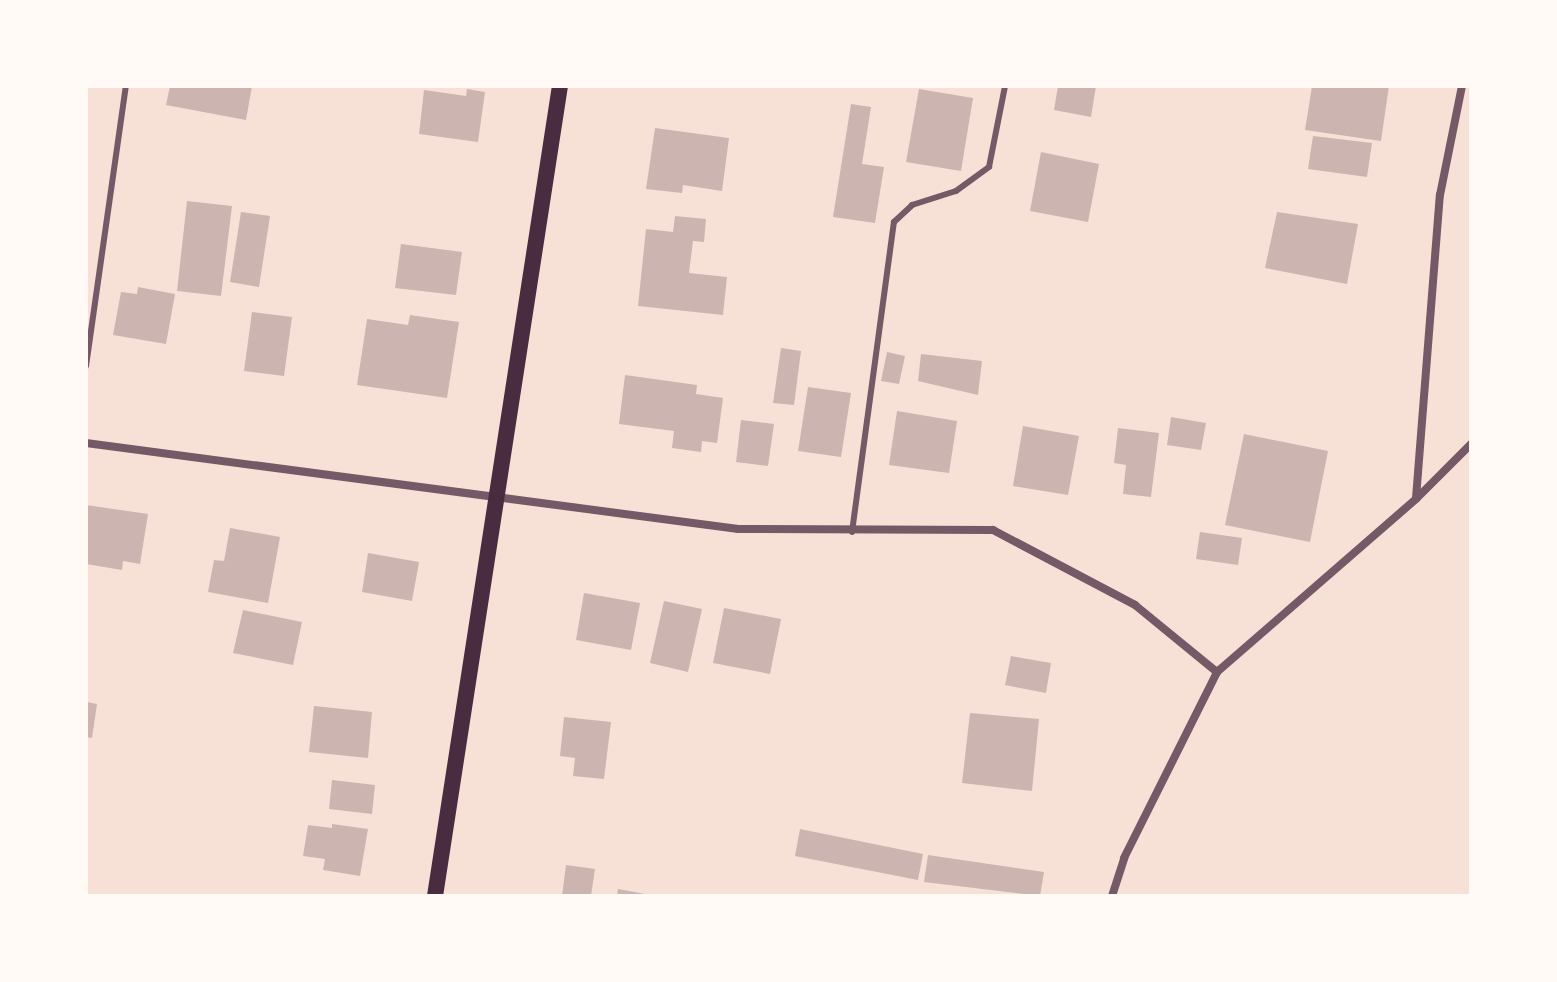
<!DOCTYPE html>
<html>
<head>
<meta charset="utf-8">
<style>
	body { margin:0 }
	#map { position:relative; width:1557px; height:982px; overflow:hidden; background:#f7e1d7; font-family:"PT Sans",sans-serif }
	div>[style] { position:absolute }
	.building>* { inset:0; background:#ccb4b1 }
	.service>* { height:6px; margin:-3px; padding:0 3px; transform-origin:3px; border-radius:3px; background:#755966 }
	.minor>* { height:8px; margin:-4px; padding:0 4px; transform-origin:4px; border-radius:4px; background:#755966 }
	.secondary>* { height:16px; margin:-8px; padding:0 8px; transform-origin:8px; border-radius:8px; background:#4a2c40 }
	span { translate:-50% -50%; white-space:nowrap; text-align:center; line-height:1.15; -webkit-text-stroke:6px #fffaf5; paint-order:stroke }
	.frame { position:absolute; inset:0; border:88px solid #fffaf5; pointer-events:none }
</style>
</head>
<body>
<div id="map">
	<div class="building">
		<i style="clip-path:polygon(170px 86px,252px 86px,246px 120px,166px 105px)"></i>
		<i style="clip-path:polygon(1058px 86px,1096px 86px,1091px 117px,1054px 110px)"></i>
		<i style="clip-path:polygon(1312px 86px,1389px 86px,1381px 141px,1305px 130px)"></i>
		<i style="clip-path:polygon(467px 89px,485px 92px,478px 142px,419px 134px,424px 90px,466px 96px)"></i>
		<i style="clip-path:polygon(919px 89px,973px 98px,961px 171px,906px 162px)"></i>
		<i style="clip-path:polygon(851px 104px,871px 107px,862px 164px,884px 167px,875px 223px,833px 217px)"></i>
		<i style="clip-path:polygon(655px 128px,729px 138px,722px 191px,683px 185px,682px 193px,646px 189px)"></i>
		<i style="clip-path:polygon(1313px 136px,1372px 143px,1367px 177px,1308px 169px)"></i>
		<i style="clip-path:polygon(1041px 152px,1099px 164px,1088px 222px,1030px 211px)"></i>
		<i style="clip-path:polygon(187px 201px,232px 206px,221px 296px,177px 291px)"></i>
		<i style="clip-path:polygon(241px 212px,270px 216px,259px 287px,230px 282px)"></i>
		<i style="clip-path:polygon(1277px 212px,1358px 224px,1347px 284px,1265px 268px)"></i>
		<i style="clip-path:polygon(675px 216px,706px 219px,704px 242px,693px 241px,689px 273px,727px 277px,723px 315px,638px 306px,646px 229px,673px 232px)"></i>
		<i style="clip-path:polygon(401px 244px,462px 252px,456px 295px,395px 288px)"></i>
		<i style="clip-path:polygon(138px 287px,175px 294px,166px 344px,113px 335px,121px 292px,137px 294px)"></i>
		<i style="clip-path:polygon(252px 312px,292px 317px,284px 376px,244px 371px)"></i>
		<i style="clip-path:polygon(410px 315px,459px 322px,447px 398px,357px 385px,367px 319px,408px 325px)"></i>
		<i style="clip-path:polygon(781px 348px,801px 351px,794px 405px,773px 403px)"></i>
		<i style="clip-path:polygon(887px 352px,905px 356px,899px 384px,881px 381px)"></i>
		<i style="clip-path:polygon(921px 354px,982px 361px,978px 395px,918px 381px)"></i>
		<i style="clip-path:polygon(625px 375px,697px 385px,696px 394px,723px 398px,717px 443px,702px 441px,701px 452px,672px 448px,674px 431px,619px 424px)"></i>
		<i style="clip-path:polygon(808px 387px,851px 393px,841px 457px,798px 451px)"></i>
		<i style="clip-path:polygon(897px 411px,957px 421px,949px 473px,889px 465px)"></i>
		<i style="clip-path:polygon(1171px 417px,1206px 423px,1201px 450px,1167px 445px)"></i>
		<i style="clip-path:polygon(741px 420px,774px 424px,768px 466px,736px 462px)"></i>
		<i style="clip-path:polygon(1023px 426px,1079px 436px,1068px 495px,1013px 486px)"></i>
		<i style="clip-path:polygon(1118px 428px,1159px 433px,1151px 497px,1123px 494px,1126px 465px,1114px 463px)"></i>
		<i style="clip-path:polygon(1244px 434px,1328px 451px,1310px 542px,1225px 525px)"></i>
		<i style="clip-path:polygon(86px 505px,148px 514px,140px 564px,123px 561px,122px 570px,86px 564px)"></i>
		<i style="clip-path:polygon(230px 528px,280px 537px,268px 603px,208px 592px,214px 560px,224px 561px)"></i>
		<i style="clip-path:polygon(1200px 532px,1242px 538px,1238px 565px,1196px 559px)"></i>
		<i style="clip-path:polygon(368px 553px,419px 562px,412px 601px,362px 592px)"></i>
		<i style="clip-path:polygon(584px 593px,640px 603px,631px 650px,576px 640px)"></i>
		<i style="clip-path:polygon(664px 601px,702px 609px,688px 672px,650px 663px)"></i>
		<i style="clip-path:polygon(724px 608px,781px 619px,770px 674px,713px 663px)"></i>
		<i style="clip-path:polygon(243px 610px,302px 622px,293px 665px,233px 653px)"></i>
		<i style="clip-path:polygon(1011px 656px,1051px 663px,1046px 693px,1005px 685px)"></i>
		<i style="clip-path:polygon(86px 702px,97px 704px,92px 738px,86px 737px)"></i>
		<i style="clip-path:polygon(314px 706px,372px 712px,368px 758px,309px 752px)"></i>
		<i style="clip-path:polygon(970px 713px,1039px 719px,1032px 791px,962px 783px)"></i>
		<i style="clip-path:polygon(564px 717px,611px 722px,604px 779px,573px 776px,575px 758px,560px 756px)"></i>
		<i style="clip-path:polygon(332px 780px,375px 785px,372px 814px,329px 809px)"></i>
		<i style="clip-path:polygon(332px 824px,368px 829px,360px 876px,323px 870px,325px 859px,303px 856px,308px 825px,332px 828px)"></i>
		<i style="clip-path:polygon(800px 829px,923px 854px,918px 880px,795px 856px)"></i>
		<i style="clip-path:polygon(928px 855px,1044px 872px,1040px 896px,924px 882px)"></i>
		<i style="clip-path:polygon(566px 865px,595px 869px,591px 896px,562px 896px)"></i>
		<i style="clip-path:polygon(618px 889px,645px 894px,645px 896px,617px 896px)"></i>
	</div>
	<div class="service">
		<i style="left:86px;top:366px;width:283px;rotate:-81.9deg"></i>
		<i style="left:852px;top:532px;width:313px;rotate:-82.3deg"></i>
		<i style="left:894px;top:222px;width:25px;rotate:-43deg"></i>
		<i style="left:912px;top:205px;width:46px;rotate:-17.7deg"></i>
		<i style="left:956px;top:191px;width:41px;rotate:-36deg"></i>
		<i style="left:989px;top:167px;width:83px;rotate:-78.8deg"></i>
	</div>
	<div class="minor">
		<i style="left:86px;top:443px;width:658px;rotate:7.51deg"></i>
		<i style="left:738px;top:529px;width:255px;rotate:0.2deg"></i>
		<i style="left:993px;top:530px;width:161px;rotate:27.8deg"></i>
		<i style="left:1135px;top:605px;width:106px;rotate:39.3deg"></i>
		<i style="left:1416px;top:498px;width:304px;rotate:-85.5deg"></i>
		<i style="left:1440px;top:195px;width:111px;rotate:-78.6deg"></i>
		<i style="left:1112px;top:896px;width:40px;rotate:-72deg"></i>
		<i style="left:1124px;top:858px;width:208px;rotate:-63.4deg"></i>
		<i style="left:1217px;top:672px;width:264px;rotate:-41deg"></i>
		<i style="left:1416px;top:499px;width:78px;rotate:-45deg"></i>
	</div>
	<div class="secondary">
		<i style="left:435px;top:896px;width:820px;rotate:-81.23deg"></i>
	</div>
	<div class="frame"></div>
</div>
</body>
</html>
